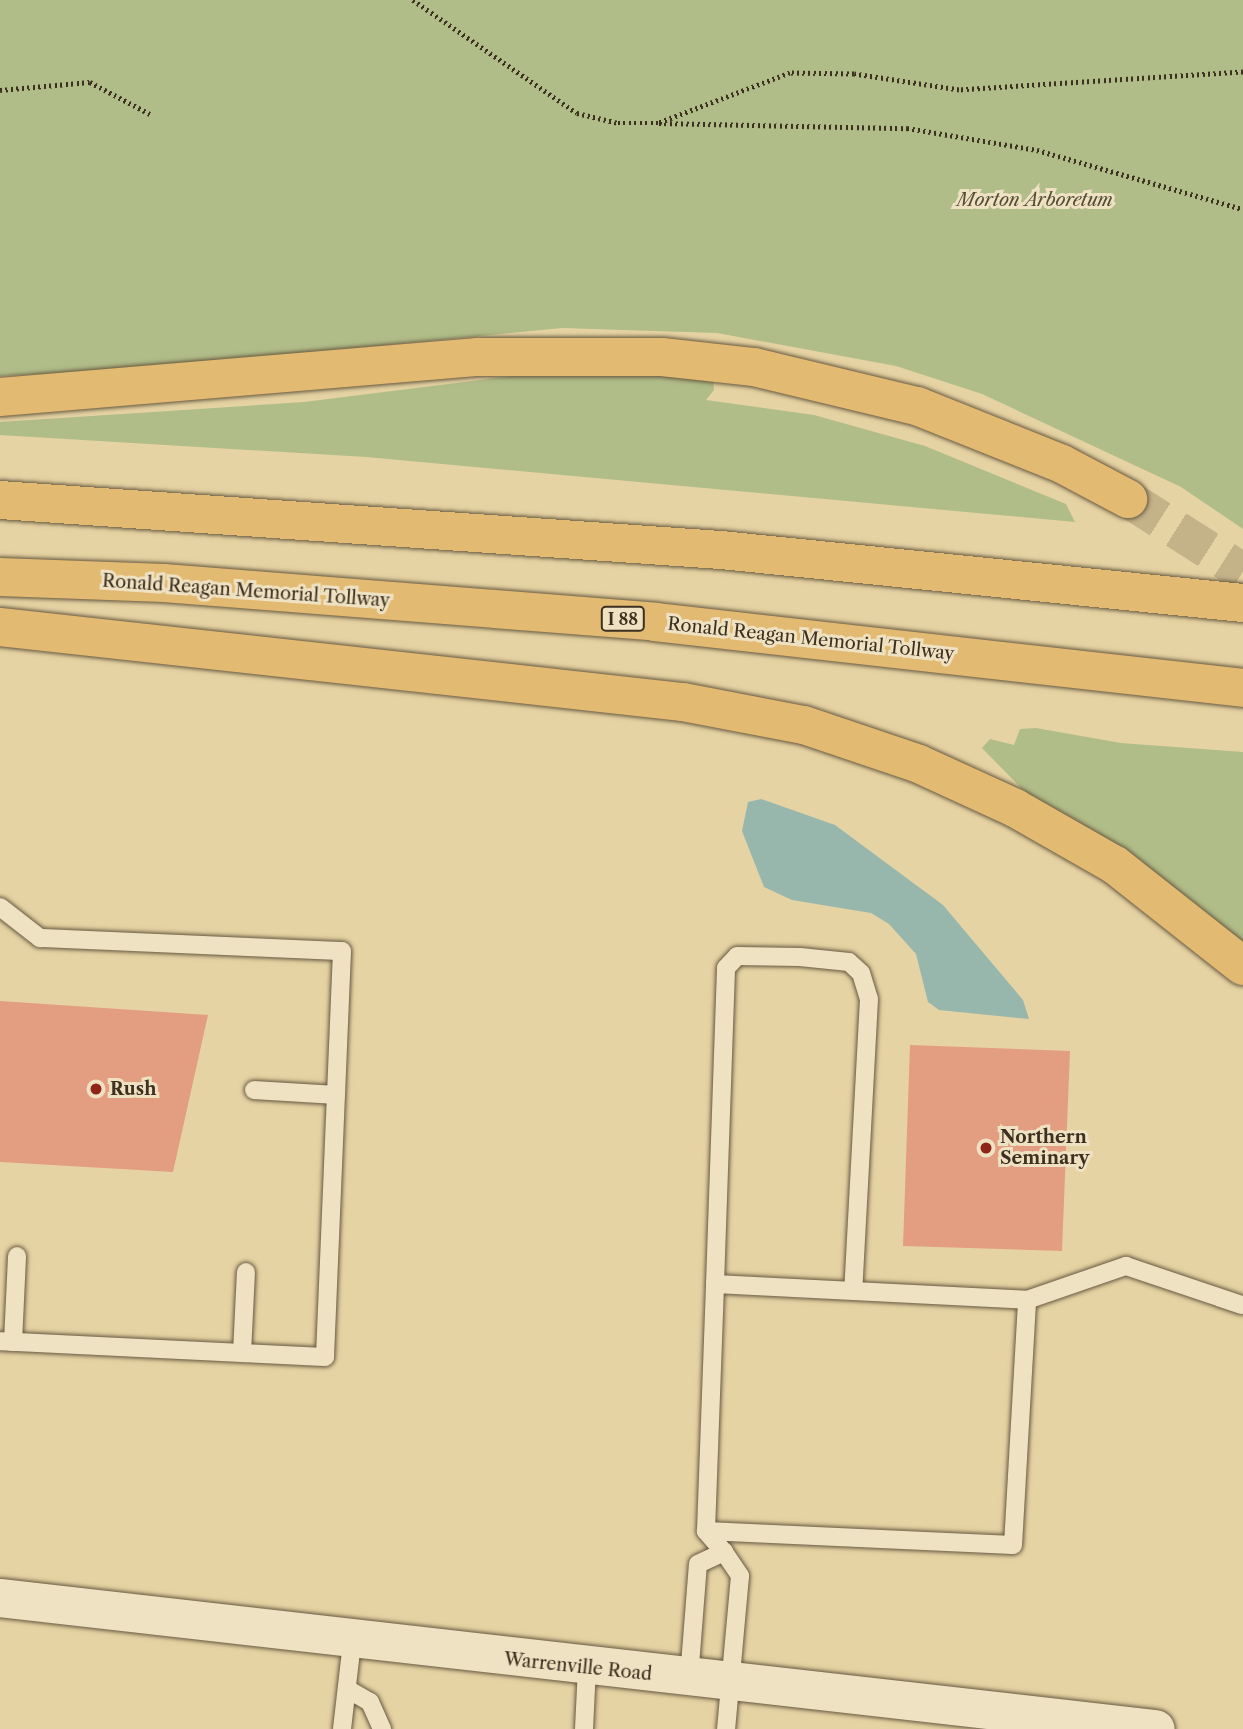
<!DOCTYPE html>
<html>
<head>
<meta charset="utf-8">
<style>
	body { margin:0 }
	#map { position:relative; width:1243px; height:1729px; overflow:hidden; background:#e6d3a3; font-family:"Libre Caslon Text",serif }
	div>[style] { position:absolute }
	.green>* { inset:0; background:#b1bd88 }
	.water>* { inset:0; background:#97b7ad }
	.building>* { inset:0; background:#e39e81 }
	.motorway-tunnel>* { height:38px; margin-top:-19px; transform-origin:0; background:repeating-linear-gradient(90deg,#c4b289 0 38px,transparent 0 57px) }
	.path>* { height:4.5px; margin-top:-2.25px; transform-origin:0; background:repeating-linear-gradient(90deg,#3d3020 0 2px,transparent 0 5.5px) }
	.roads { filter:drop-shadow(0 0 2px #675941) drop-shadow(0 0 2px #675941) }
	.service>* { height:18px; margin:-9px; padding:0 9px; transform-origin:9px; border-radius:9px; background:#efe2c3 }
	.secondary>* { height:38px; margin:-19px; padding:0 19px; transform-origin:19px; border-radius:19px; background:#efe2c3 }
	.motorway>* { height:38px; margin:-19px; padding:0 19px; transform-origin:19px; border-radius:19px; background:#e3ba72 }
	.dots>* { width:19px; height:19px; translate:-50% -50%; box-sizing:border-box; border:4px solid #efe2c3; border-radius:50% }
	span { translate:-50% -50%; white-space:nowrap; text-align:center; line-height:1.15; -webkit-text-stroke:6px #efe2c3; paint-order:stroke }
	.shield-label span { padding:2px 5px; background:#efe2c3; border:2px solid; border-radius:5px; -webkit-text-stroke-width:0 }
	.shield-label { font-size:16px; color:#3d3020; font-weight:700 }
	.park-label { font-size:18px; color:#544c35; font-style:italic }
	.street-label { font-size:18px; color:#3d3020 }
	.poi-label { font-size:18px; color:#3d3020; font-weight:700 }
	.left { translate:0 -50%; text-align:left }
</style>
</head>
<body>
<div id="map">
	<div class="green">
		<i style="clip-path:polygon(0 0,1243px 0,1243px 529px,1181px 487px,982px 394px,896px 366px,717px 333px,562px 328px,142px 369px,0 376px)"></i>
		<i style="clip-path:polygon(569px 369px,713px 374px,714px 390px,706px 400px,814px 415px,925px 446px,1066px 504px,1075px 522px,366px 457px,0 435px,0 422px,304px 402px)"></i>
		<i style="clip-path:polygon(1036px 728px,1121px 743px,1243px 752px,1243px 950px,1027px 794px,982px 748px,990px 739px,1014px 745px,1020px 729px)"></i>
	</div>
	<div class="water">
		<i style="clip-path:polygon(761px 799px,835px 825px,943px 905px,1023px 1000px,1029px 1019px,939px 1010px,928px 1002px,916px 954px,889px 924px,871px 913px,792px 900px,764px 887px,742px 831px,748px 802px)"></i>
	</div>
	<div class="building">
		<i style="clip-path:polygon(0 1001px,208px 1015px,173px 1172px,0 1162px)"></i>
		<i style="clip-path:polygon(910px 1045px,1070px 1051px,1062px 1251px,903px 1246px)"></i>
	</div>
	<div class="motorway-tunnel">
		<i style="left:1128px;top:499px;width:136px;rotate:32.4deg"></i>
	</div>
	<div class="path">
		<i style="left:413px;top:0;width:199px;rotate:34.6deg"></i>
		<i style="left:577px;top:113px;width:42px;rotate:13.7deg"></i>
		<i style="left:618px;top:123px;width:41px"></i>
		<i style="left:1243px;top:72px;width:285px;rotate:176.4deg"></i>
		<i style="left:959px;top:90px;width:106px;rotate:-171.3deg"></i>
		<i style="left:854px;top:74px;width:64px;rotate:-179.1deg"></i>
		<i style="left:790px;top:73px;width:140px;rotate:159.1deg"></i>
		<i style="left:659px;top:123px;width:248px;rotate:1.2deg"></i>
		<i style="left:907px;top:128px;width:132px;rotate:9.6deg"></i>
		<i style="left:1037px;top:150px;width:214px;rotate:16deg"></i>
		<i style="left:0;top:90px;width:90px;rotate:-5.1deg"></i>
		<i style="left:90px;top:82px;width:68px;rotate:28.1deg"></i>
	</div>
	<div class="roads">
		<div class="service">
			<i style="left:0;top:907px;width:51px;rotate:37.8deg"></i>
			<i style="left:40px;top:938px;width:302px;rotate:2.5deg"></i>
			<i style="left:342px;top:951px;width:406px;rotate:92.4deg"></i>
			<i style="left:325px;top:1357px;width:325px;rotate:-177.2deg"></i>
			<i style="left:254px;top:1090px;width:82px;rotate:3.5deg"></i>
			<i style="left:715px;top:1284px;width:316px;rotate:-88deg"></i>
			<i style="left:726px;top:968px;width:16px;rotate:-47deg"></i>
			<i style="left:737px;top:956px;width:63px;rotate:0.9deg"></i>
			<i style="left:800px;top:957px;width:49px;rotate:5.8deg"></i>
			<i style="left:849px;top:962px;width:16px;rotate:43deg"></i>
			<i style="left:861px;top:973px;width:27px;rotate:73deg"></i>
			<i style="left:869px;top:999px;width:292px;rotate:93.1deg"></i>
			<i style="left:13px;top:1342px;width:86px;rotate:-87.3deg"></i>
			<i style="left:242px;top:1353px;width:81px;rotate:-87.2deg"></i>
			<i style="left:706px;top:1531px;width:307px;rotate:2.6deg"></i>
			<i style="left:1013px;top:1545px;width:245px;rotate:-86.7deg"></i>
			<i style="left:724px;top:1552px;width:28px;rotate:-131deg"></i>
			<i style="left:706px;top:1531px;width:247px;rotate:-87.9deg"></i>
			<i style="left:715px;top:1284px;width:312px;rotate:2.9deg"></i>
			<i style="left:1027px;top:1300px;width:105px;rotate:-19deg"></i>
			<i style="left:1126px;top:1266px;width:122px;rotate:18.6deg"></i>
			<i style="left:689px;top:1678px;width:114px;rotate:-85.5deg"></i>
			<i style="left:698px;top:1564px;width:29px;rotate:-25deg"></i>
			<i style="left:724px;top:1552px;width:29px;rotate:56deg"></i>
			<i style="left:740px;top:1576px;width:154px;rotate:95.2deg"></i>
			<i style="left:349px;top:1690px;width:24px;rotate:30deg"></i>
			<i style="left:370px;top:1702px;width:30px;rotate:66deg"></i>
			<i style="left:342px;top:1729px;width:88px;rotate:-83.4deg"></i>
			<i style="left:584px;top:1729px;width:61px;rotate:-87.2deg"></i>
		</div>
		<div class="secondary">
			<i style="left:0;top:1598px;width:1163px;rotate:6.47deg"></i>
		</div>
		<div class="motorway">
			<i style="left:0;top:397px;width:480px;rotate:-4.8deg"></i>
			<i style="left:478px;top:357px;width:184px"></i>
			<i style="left:662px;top:357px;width:93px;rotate:6.2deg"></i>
			<i style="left:754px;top:367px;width:168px;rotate:13.5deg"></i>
			<i style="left:917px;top:406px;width:156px;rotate:21.8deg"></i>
			<i style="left:1062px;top:464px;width:75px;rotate:27.9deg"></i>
			<i style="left:0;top:500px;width:723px;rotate:3.97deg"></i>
			<i style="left:721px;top:550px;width:525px;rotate:5.8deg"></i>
			<i style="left:0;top:577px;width:164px;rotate:2.1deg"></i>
			<i style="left:164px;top:583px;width:493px;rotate:4.5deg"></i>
			<i style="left:655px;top:622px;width:592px;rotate:6.4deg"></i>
			<i style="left:0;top:627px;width:687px;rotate:6.27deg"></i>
			<i style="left:683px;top:702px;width:123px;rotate:10.8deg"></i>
			<i style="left:804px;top:725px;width:121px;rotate:18.7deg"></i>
			<i style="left:919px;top:764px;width:106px;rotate:24.6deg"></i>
			<i style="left:1015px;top:808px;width:115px;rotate:29.7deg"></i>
			<i style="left:1115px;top:865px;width:163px;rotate:38.3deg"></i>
		</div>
	</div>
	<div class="dots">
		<i style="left:96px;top:1089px;background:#8f2418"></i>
		<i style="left:986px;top:1148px;background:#8f2418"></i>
	</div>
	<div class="shield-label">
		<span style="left:623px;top:619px">I 88</span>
	</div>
	<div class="park-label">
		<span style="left:1035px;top:200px">Morton Arboretum</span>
	</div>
	<div class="street-label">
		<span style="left:246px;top:591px;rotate:4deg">Ronald Reagan Memorial Tollway</span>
		<span style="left:811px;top:639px;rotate:6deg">Ronald Reagan Memorial Tollway</span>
		<span style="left:578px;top:1667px;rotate:6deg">Warrenville Road</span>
	</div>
	<div class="poi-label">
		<span class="left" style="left:110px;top:1089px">Rush</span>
		<span class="left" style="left:1000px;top:1148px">Northern<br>Seminary</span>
	</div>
</div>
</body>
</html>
